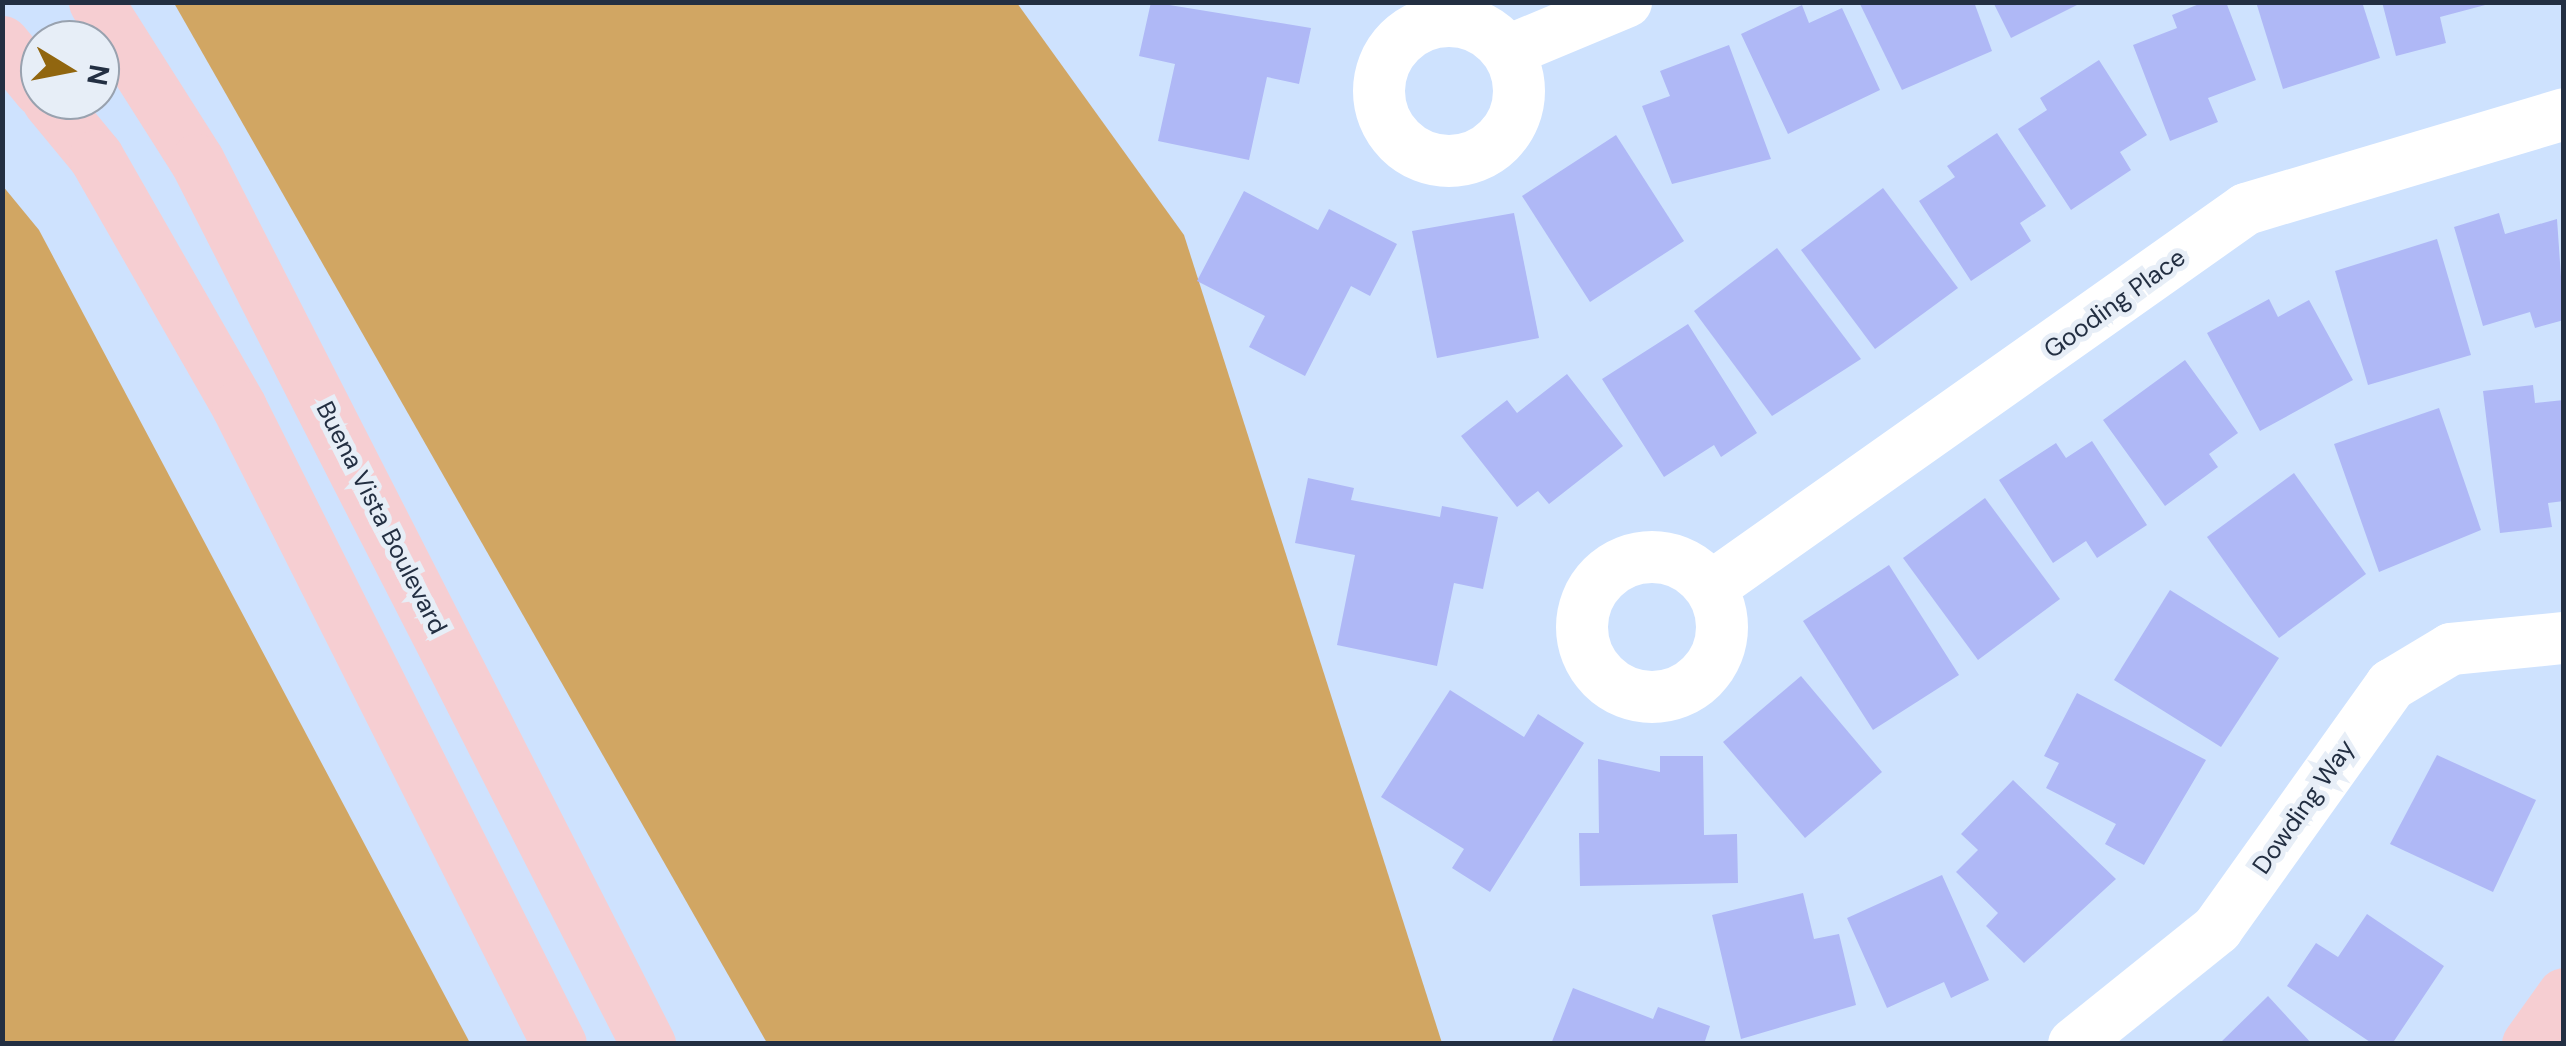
<!DOCTYPE html>
<html>
<head>
<meta charset="utf-8">
<style>
	body { margin:0 }
	#map { position:relative; width:2566px; height:1046px; overflow:hidden; background:#cee2fe; font-family:"DM Sans",sans-serif }
	div>[style] { position:absolute }
	.green>* { inset:0; background:#d1a663 }
	.building>* { inset:0; background:#afb8f6 }
	.street>* { height:52px; margin:-26px; padding:0 26px; transform-origin:26px; border-radius:26px; background:#fff }
	.street>.ring { margin:-26px; padding:0; box-sizing:content-box; background:none; border:52px solid #fff; border-radius:50% }
	.secondary>* { height:55px; margin:-27.5px; padding:0 27.5px; transform-origin:27.5px; border-radius:27.5px; background:#f6ced2 }
	span { translate:-50% -50%; white-space:nowrap; text-align:center; line-height:1.15; -webkit-text-stroke:10px #e7eef7; paint-order:stroke }
	.street-label { font-size:25px; color:#232f42 }
	.frame { position:absolute; inset:0; border:5px solid #232f42; pointer-events:none }
	.north { position:absolute; left:20px; top:20px; width:100px; height:100px; box-sizing:border-box; background:#e7eef7; border:2px solid #99a2af; border-radius:50%; rotate:100deg; font-size:28px; font-weight:700; line-height:40px; text-align:center; color:#232f42 }
	.north::after { content:''; display:block; margin:auto; width:35px; height:45px; background:#91660f; clip-path:polygon(50% 0,100% 100%,50% 72%,0 100%) }
</style>
</head>
<body>
<div id="map">
	<div class="green">
		<i style="clip-path:polygon(174px 3px,1017px 3px,1184px 235px,1442px 1043px,767px 1043px)"></i>
		<i style="clip-path:polygon(2px 185px,39px 230px,470px 1043px,3px 1043px)"></i>
	</div>
	<div class="building">
		<i style="clip-path:polygon(1151px 2px,1311px 28px,1299px 84px,1267px 77px,1249px 160px,1158px 141px,1175px 64px,1139px 56px)"></i>
		<i style="clip-path:polygon(1859px 2px,1974px 2px,1992px 51px,1902px 90px)"></i>
		<i style="clip-path:polygon(1993px 2px,2083px 2px,2011px 38px)"></i>
		<i style="clip-path:polygon(2204px 2px,2226px 2px,2256px 80px,2208px 98px,2218px 122px,2170px 141px,2133px 45px,2177px 28px,2172px 15px)"></i>
		<i style="clip-path:polygon(2256px 2px,2362px 2px,2380px 58px,2283px 89px)"></i>
		<i style="clip-path:polygon(2382px 2px,2489px 2px,2489px 4px,2440px 17px,2446px 43px,2396px 56px)"></i>
		<i style="clip-path:polygon(1802px 5px,1809px 23px,1842px 8px,1880px 90px,1788px 134px,1741px 34px)"></i>
		<i style="clip-path:polygon(1729px 45px,1771px 159px,1672px 184px,1642px 106px,1670px 96px,1660px 71px)"></i>
		<i style="clip-path:polygon(2099px 60px,2147px 135px,2120px 152px,2131px 170px,2071px 210px,2018px 129px,2047px 110px,2040px 98px)"></i>
		<i style="clip-path:polygon(1997px 133px,2046px 206px,2020px 223px,2031px 241px,1971px 281px,1919px 201px,1955px 177px,1947px 166px)"></i>
		<i style="clip-path:polygon(1616px 135px,1684px 241px,1590px 302px,1522px 196px)"></i>
		<i style="clip-path:polygon(1883px 188px,1958px 288px,1875px 349px,1801px 250px)"></i>
		<i style="clip-path:polygon(1244px 191px,1318px 230px,1329px 209px,1397px 244px,1370px 296px,1351px 286px,1305px 376px,1249px 347px,1265px 316px,1197px 281px)"></i>
		<i style="clip-path:polygon(1514px 213px,1539px 338px,1437px 358px,1412px 231px)"></i>
		<i style="clip-path:polygon(2499px 213px,2505px 234px,2557px 219px,2564px 320px,2535px 328px,2530px 312px,2483px 326px,2454px 227px)"></i>
		<i style="clip-path:polygon(2437px 239px,2471px 355px,2368px 385px,2335px 271px)"></i>
		<i style="clip-path:polygon(1777px 248px,1861px 359px,1772px 416px,1694px 311px)"></i>
		<i style="clip-path:polygon(2269px 299px,2278px 317px,2309px 300px,2353px 380px,2260px 431px,2207px 333px)"></i>
		<i style="clip-path:polygon(1688px 324px,1757px 433px,1721px 457px,1714px 445px,1664px 477px,1602px 379px)"></i>
		<i style="clip-path:polygon(2185px 360px,2238px 433px,2209px 454px,2218px 467px,2165px 506px,2103px 420px)"></i>
		<i style="clip-path:polygon(1567px 374px,1623px 446px,1549px 504px,1538px 491px,1517px 507px,1461px 436px,1507px 400px,1517px 413px)"></i>
		<i style="clip-path:polygon(2533px 385px,2535px 403px,2564px 400px,2564px 501px,2548px 503px,2552px 527px,2500px 533px,2483px 391px)"></i>
		<i style="clip-path:polygon(2439px 408px,2481px 530px,2379px 572px,2334px 444px)"></i>
		<i style="clip-path:polygon(2092px 441px,2147px 525px,2097px 558px,2086px 541px,2053px 563px,1999px 480px,2056px 443px,2066px 458px)"></i>
		<i style="clip-path:polygon(2294px 473px,2366px 574px,2279px 638px,2207px 537px)"></i>
		<i style="clip-path:polygon(1308px 478px,1354px 488px,1351px 500px,1440px 517px,1442px 506px,1498px 517px,1483px 589px,1454px 583px,1437px 666px,1337px 645px,1355px 555px,1295px 543px)"></i>
		<i style="clip-path:polygon(1985px 498px,2060px 599px,1978px 660px,1903px 558px)"></i>
		<i style="clip-path:polygon(1889px 565px,1959px 675px,1873px 730px,1803px 621px)"></i>
		<i style="clip-path:polygon(2170px 590px,2279px 658px,2221px 747px,2114px 680px)"></i>
		<i style="clip-path:polygon(1801px 676px,1882px 772px,1805px 838px,1723px 742px)"></i>
		<i style="clip-path:polygon(1450px 690px,1524px 737px,1538px 714px,1584px 743px,1490px 892px,1452px 868px,1464px 849px,1381px 797px)"></i>
		<i style="clip-path:polygon(2077px 693px,2206px 760px,2144px 865px,2105px 844px,2116px 824px,2046px 788px,2059px 763px,2044px 756px)"></i>
		<i style="clip-path:polygon(2437px 755px,2536px 800px,2493px 892px,2390px 844px)"></i>
		<i style="clip-path:polygon(1660px 756px,1703px 756px,1704px 835px,1737px 834px,1738px 883px,1580px 886px,1579px 833px,1599px 833px,1598px 759px,1660px 772px)"></i>
		<i style="clip-path:polygon(2013px 780px,2116px 879px,2024px 963px,1986px 926px,1998px 913px,1956px 872px,1978px 850px,1961px 834px)"></i>
		<i style="clip-path:polygon(1942px 875px,1989px 980px,1951px 998px,1944px 982px,1887px 1008px,1847px 918px)"></i>
		<i style="clip-path:polygon(1803px 893px,1814px 939px,1839px 934px,1856px 1005px,1741px 1039px,1712px 915px)"></i>
		<i style="clip-path:polygon(2367px 914px,2444px 966px,2392px 1044px,2373px 1044px,2287px 986px,2316px 943px,2338px 957px)"></i>
		<i style="clip-path:polygon(1573px 988px,1653px 1019px,1658px 1007px,1710px 1026px,1704px 1044px,1551px 1044px)"></i>
		<i style="clip-path:polygon(2268px 996px,2312px 1044px,2219px 1044px)"></i>
	</div>
	<div class="street">
		<i class="ring" style="left:1379px;top:21px;width:88px;height:88px"></i>
		<i style="left:1508px;top:51px;width:128px;rotate:-22.6deg"></i>
		<i class="ring" style="left:1582px;top:557px;width:88px;height:88px"></i>
		<i style="left:1711px;top:587px;width:655px;rotate:-35.24deg"></i>
		<i style="left:2246px;top:209px;width:332px;rotate:-16.6deg"></i>
		<i style="left:2074px;top:1044px;width:184px;rotate:-38.8deg"></i>
		<i style="left:2217px;top:929px;width:300px;rotate:-54.5deg"></i>
		<i style="left:2391px;top:685px;width:70px;rotate:-31deg"></i>
		<i style="left:2451px;top:649px;width:114px;rotate:-5.6deg"></i>
	</div>
	<div class="secondary">
		<i style="left:96px;top:2px;width:188px;rotate:57.6deg"></i>
		<i style="left:197px;top:161px;width:992px;rotate:62.94deg"></i>
		<i style="left:2px;top:43px;width:60px;rotate:50.4deg"></i>
		<i style="left:49px;top:100px;width:74px;rotate:50.5deg"></i>
		<i style="left:96px;top:157px;width:288px;rotate:60.2deg"></i>
		<i style="left:239px;top:407px;width:713px;rotate:63.33deg"></i>
		<i style="left:2529px;top:1044px;width:60px;rotate:-54.5deg"></i>
	</div>
	<div class="street-label">
		<span style="left:2115px;top:304px;rotate:-36deg">Gooding Place</span>
		<span style="left:381px;top:518px;rotate:63deg">Buena Vista Boulevard</span>
		<span style="left:2304px;top:807px;rotate:-55deg">Dowding Way</span>
	</div>
	<div class="frame"></div>
	<div class="north">N</div>
</div>
</body>
</html>
